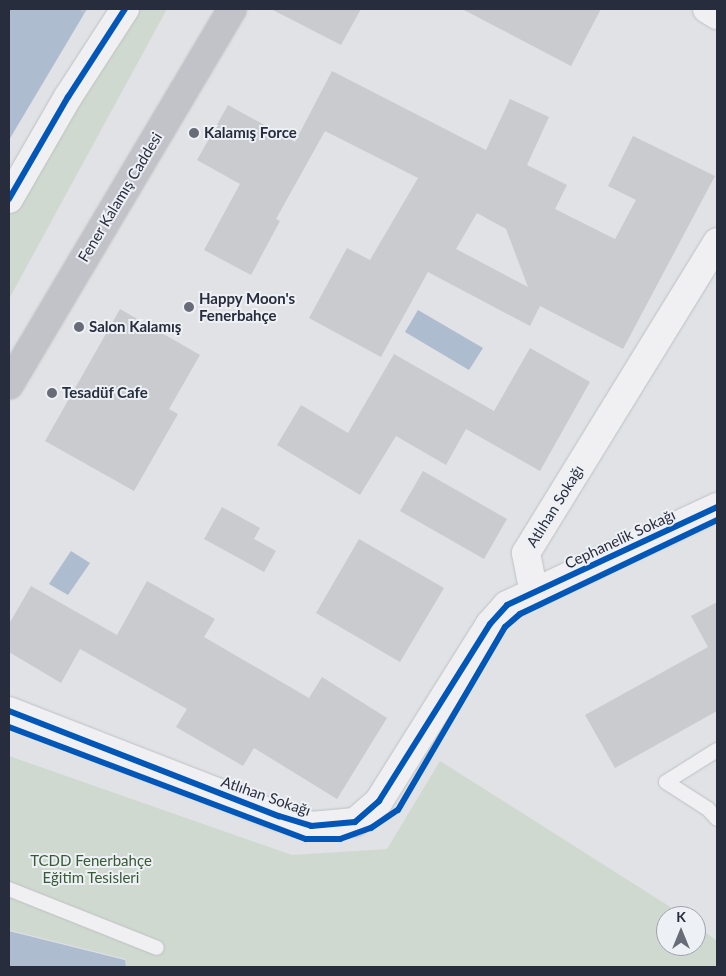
<!DOCTYPE html>
<html>
<head>
<meta charset="utf-8">
<style>
  body { margin:0 }
  #map { position:relative; width:726px; height:976px; overflow:hidden; background:#e0e2e5; font-family:Lato,sans-serif }
  div>[style] { position:absolute }
  [style*='--x'] { left:calc(var(--x)*1px); top:calc(var(--y)*1px); width:calc(var(--w)*1px); rotate:calc(var(--a)*1deg) }
  .green>* { inset:0; background:#d0d9d0 }
  .water>* { inset:0; background:#aebcd0 }
  .building>* { inset:0; background:#cacbcf }
  .path>* { height:3px; margin-top:-1.5px; transform-origin:0; background:repeating-linear-gradient(90deg,#c2c3c9 0 4px,transparent 0 8px) }
  .roads { filter:drop-shadow(0 0 1px #bec0c3) drop-shadow(0 0 1px #bec0c3) }
  .lane>* { height:14px; margin:-7px; padding:0 7px; transform-origin:7px; border-radius:7px; background:#f0f0f2 }
  .street>* { height:28px; margin:-14px; padding:0 14px; transform-origin:14px; border-radius:14px; background:#f0f0f2 }
  .secondary>* { height:28px; margin:-14px; padding:0 14px; transform-origin:14px; border-radius:14px; background:#c1c3c8 }
  .cycleway>* { height:6px; margin:-3px; padding:0 3px; transform-origin:3px; border-radius:3px; background:#0057b8 }
  .dots>* { width:14px; height:14px; translate:-50% -50%; box-sizing:border-box; border:2px solid #edf0f5; border-radius:50% }
  span { translate:-50% -50%; white-space:nowrap; text-align:center; line-height:1.15; -webkit-text-stroke:4px #edf0f5; paint-order:stroke }
  .poi-label { font-size:15px; color:#282d3e; font-weight:700 }
  .left { translate:0 -50%; text-align:left }
  .street-label { font-size:15px; color:#282d3e }
  .park-label { font-size:15px; color:#385935 }
  .frame { position:absolute; inset:0; border:10px solid #282d3e; pointer-events:none }
  .north { position:absolute; left:656px; top:906px; width:50px; height:50px; box-sizing:border-box; background:#edf0f5; border:1px solid #9ea2ac; border-radius:50%; rotate:0deg; font-size:14px; font-weight:700; line-height:20px; text-align:center; color:#282d3e }
  .north::after { content:''; display:block; margin:auto; width:18px; height:22px; background:#686c78; clip-path:polygon(50% 0,100% 100%,50% 72%,0 100%) }
</style>
</head>
<body>
<div id="map">
  <div class="green">
    <div style="clip-path:polygon(134px 9px,167px 9px,9px 299px,9px 212px)"></div>
    <div style="clip-path:polygon(9px 756px,292px 855px,387px 849px,440px 761px,683px 915px,685px 916px,666px 916px,666px 946px,696px 946px,696px 925px,717px 941px,717px 967px,126px 967px,125px 959px,9px 930px)"></div>
  </div>
  <div class="water">
    <div style="clip-path:polygon(9px 9px,87px 9px,9px 140px)"></div>
    <div style="clip-path:polygon(418px 310px,483px 348px,469px 370px,405px 332px)"></div>
    <div style="clip-path:polygon(71px 551px,90px 563px,68px 595px,49px 584px)"></div>
    <div style="clip-path:polygon(9px 931px,125px 960px,126px 967px,9px 967px)"></div>
  </div>
  <div class="building">
    <div style="clip-path:polygon(271px 9px,361px 9px,341px 45px)"></div>
    <div style="clip-path:polygon(462px 9px,601px 9px,571px 66px)"></div>
    <div style="clip-path:polygon(evenodd,332px 71px,486px 150px,510px 99px,549px 117px,527px 165px,567px 185px,555px 209px,615px 239px,636px 200px,608px 186px,633px 136px,715px 176px,623px 349px,540px 306px,530px 326px,428px 272px,381px 357px,309px 318px,347px 248px,370px 260px,418px 178px,325px 131px,276px 219px,280px 221px,251px 275px,204px 250px,240px 184px,197px 160px,228px 105px,295px 142px,332px 71px,477px 213px,506px 229px,528px 287px,456px 249px,477px 213px)"></div>
    <div style="clip-path:polygon(120px 309px,200px 355px,169px 409px,178px 414px,134px 491px,45px 441px)"></div>
    <div style="clip-path:polygon(530px 348px,590px 382px,540px 471px,466px 429px,446px 465px,396px 436px,360px 495px,277px 445px,301px 405px,348px 433px,394px 354px,494px 411px)"></div>
    <div style="clip-path:polygon(423px 471px,507px 519px,484px 559px,400px 511px)"></div>
    <div style="clip-path:polygon(222px 507px,260px 528px,254px 539px,276px 551px,264px 572px,204px 539px)"></div>
    <div style="clip-path:polygon(359px 539px,444px 588px,400px 662px,316px 613px)"></div>
    <div style="clip-path:polygon(147px 581px,215px 619px,204px 637px,309px 698px,322px 677px,387px 718px,337px 799px,254px 748px,243px 766px,176px 727px,187px 709px,80px 649px,61px 683px,9px 652px,9px 624px,31px 586px,117px 635px)"></div>
    <div style="clip-path:polygon(717px 602px,717px 711px,615px 768px,585px 715px,708px 647px,691px 616px)"></div>
  </div>
  <div class="path">
    <div style="--x:82;--y:9;--w:4;--a:45"></div>
  </div>
  <div class="roads">
    <div class="lane">
      <div style="--x:717;--y:750;--w:60;--a:147.9"></div>
      <div style="--x:666;--y:782;--w:50;--a:32.7"></div>
      <div style="--x:708;--y:809;--w:13;--a:48"></div>
      <div style="--x:9;--y:889;--w:159;--a:21.7"></div>
    </div>
    <div class="street">
      <div style="--x:707;--y:9;--w:12;--a:31"></div>
      <div style="--x:9;--y:199;--w:118;--a:-60"></div>
      <div style="--x:68;--y:97;--w:105;--a:-57.1"></div>
      <div style="--x:534;--y:594;--w:42;--a:-101"></div>
      <div style="--x:526;--y:553;--w:365;--a:-58.4"></div>
      <div style="--x:9;--y:711;--w:290;--a:21.3"></div>
      <div style="--x:279;--y:816;--w:34;--a:17"></div>
      <div style="--x:311;--y:826;--w:44;--a:-5.2"></div>
      <div style="--x:355;--y:822;--w:32;--a:-41"></div>
      <div style="--x:379;--y:801;--w:209;--a:-57.9"></div>
      <div style="--x:490;--y:624;--w:25;--a:-48"></div>
      <div style="--x:507;--y:605;--w:232;--a:-25"></div>
    </div>
    <div class="secondary">
      <div style="--x:9;--y:385;--w:437;--a:-59.3"></div>
    </div>
  </div>
  <div class="cycleway">
    <div style="--x:9;--y:199;--w:118;--a:-60"></div>
    <div style="--x:68;--y:97;--w:105;--a:-57.1"></div>
    <div style="--x:9;--y:711;--w:290;--a:21.3"></div>
    <div style="--x:279;--y:816;--w:34;--a:17"></div>
    <div style="--x:311;--y:826;--w:44;--a:-5.2"></div>
    <div style="--x:355;--y:822;--w:32;--a:-41"></div>
    <div style="--x:379;--y:801;--w:209;--a:-57.9"></div>
    <div style="--x:490;--y:624;--w:25;--a:-48"></div>
    <div style="--x:507;--y:605;--w:232;--a:-25"></div>
    <div style="--x:9;--y:727;--w:317;--a:20.7"></div>
    <div style="--x:306;--y:839;--w:34;--a:0"></div>
    <div style="--x:340;--y:839;--w:33;--a:-20"></div>
    <div style="--x:371;--y:828;--w:32;--a:-34"></div>
    <div style="--x:398;--y:810;--w:212;--a:-59.7"></div>
    <div style="--x:505;--y:627;--w:20;--a:-41"></div>
    <div style="--x:520;--y:614;--w:218;--a:-25.5"></div>
  </div>
  <div class="dots">
    <div style="left:194px;top:133px;background:#686c78"></div>
    <div style="left:189px;top:307px;background:#686c78"></div>
    <div style="left:79px;top:327px;background:#686c78"></div>
    <div style="left:52px;top:393px;background:#686c78"></div>
  </div>
  <div class="poi-label">
    <span class="left" style="left:204px;top:133px">Kalamış Force</span>
    <span class="left" style="left:199px;top:307px">Happy Moon's<br>Fenerbahçe</span>
    <span class="left" style="left:89px;top:327px">Salon Kalamış</span>
    <span class="left" style="left:62px;top:393px">Tesadüf Cafe</span>
  </div>
  <div class="street-label">
    <span style="left:120px;top:197px;rotate:-59deg">Fener Kalamış Caddesi</span>
    <span style="left:555px;top:506px;rotate:-58deg">Atlıhan Sokağı</span>
    <span style="left:620px;top:539px;rotate:-25deg">Cephanelik Sokağı</span>
    <span style="left:266px;top:796px;rotate:19deg">Atlıhan Sokağı</span>
  </div>
  <div class="park-label">
    <span style="left:91px;top:869px">TCDD Fenerbahçe<br>Eğitim Tesisleri</span>
  </div>
  <div class="frame"></div>
  <div class="north">K</div>
</div>
</body>
</html>
